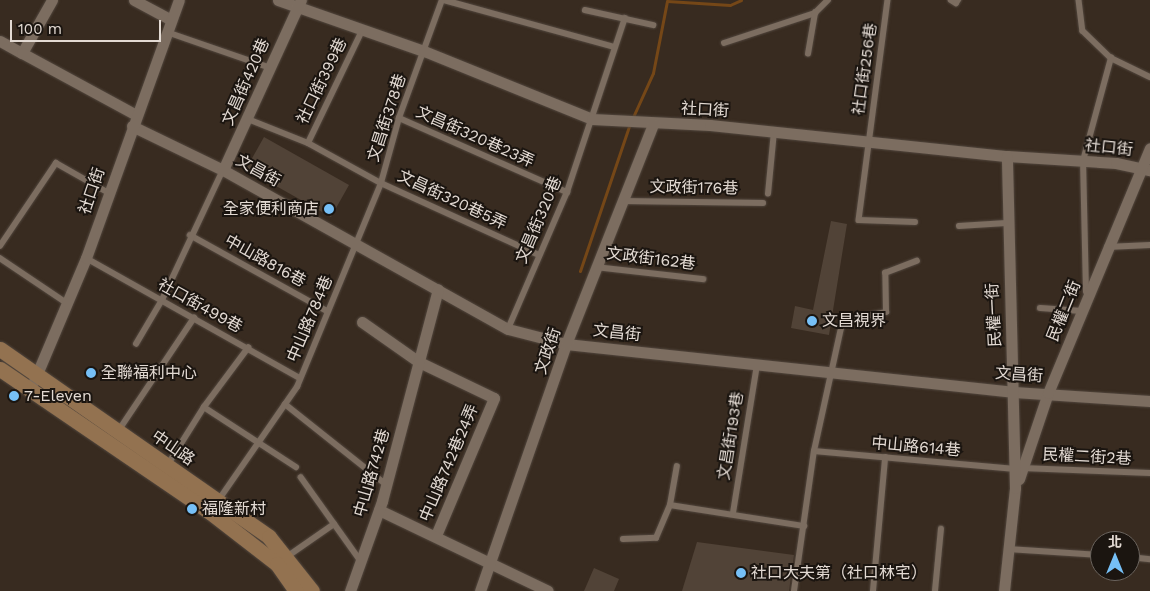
<!DOCTYPE html>
<html>
<head>
<meta charset="utf-8">
<style>
  body { margin:0 }
  #map { position:relative; width:1150px; height:591px; overflow:hidden; background:#382b20; font-family:"Work Sans","Noto Sans TC",sans-serif }
  div>[style] { position:absolute }
  [style*='--x'] { left:calc(var(--x)*1px); top:calc(var(--y)*1px); width:calc(var(--w)*1px); rotate:calc(var(--a)*1deg) }
  .stream>* { height:3px; margin:-1.5px; padding:0 1.5px; transform-origin:1.5px; border-radius:1.5px; background:#754717 }
  .building>* { inset:0; background:#514337 }
  .roads { filter:drop-shadow(0 0 1px #52473e) drop-shadow(0 0 1px #52473e) }
  .lane>* { height:5.5px; margin:-2.75px; padding:0 2.75px; transform-origin:2.75px; border-radius:2.75px; background:#7c6d60 }
  .street>* { height:11px; margin:-5.5px; padding:0 5.5px; transform-origin:5.5px; border-radius:5.5px; background:#7c6d60 }
  .secondary>* { height:15px; margin:-7.5px; padding:0 7.5px; transform-origin:7.5px; border-radius:7.5px; background:#937250 }
  .dots>* { width:14px; height:14px; translate:-50% -50%; box-sizing:border-box; border:2px solid #1b1510; border-radius:50% }
  span { translate:-50% -50%; white-space:nowrap; text-align:center; line-height:1.15; -webkit-text-stroke:4px #1b1510; paint-order:stroke }
  .street-label { font-size:16px; color:#e3dad3 }
  .poi-label { font-size:16px; color:#e3dad3 }
  .right { translate:-100% -50%; text-align:right }
  .left { translate:0 -50%; text-align:left }
  .north { position:absolute; left:1090px; top:531px; width:50px; height:50px; box-sizing:border-box; background:#1b1510; border:1px solid #6b645e; border-radius:50%; rotate:0deg; font-size:14px; font-weight:700; line-height:20px; text-align:center; color:#e3dad3 }
  .north::after { content:''; display:block; margin:auto; width:18px; height:22px; background:#76c0f7; clip-path:polygon(50% 0,100% 100%,50% 72%,0 100%) }
  .scale { position:absolute; left:10px; top:20px; width:151px; height:22px; box-sizing:border-box; border:2px solid #e3dad3; border-top:0; padding-left:6px; font-size:15px; line-height:18px; white-space:nowrap; color:#e3dad3; -webkit-text-stroke:4px #1b1510; paint-order:stroke }
</style>
</head>
<body>
<div id="map">
  <div class="stream">
    <div style="--x:633;--y:117;--w:48;--a:-65.6"></div>
    <div style="--x:653;--y:73;--w:73;--a:-79"></div>
    <div style="--x:667;--y:1;--w:63;--a:3.6"></div>
    <div style="--x:730;--y:5;--w:12;--a:-24"></div>
    <div style="--x:580;--y:271;--w:156;--a:-71.3"></div>
  </div>
  <div class="building">
    <div style="clip-path:polygon(264px 137px,349px 185px,331px 217px,246px 169px)"></div>
    <div style="clip-path:polygon(831px 221px,847px 224px,829px 335px,791px 328px,795px 306px,813px 310px)"></div>
    <div style="clip-path:polygon(697px 542px,794px 555px,789px 591px,682px 591px)"></div>
    <div style="clip-path:polygon(594px 568px,619px 579px,614px 591px,584px 591px)"></div>
  </div>
  <div class="roads">
    <div class="lane">
      <div style="--x:444;--y:0;--w:177;--a:15.4"></div>
      <div style="--x:888;--y:0;--w:222;--a:97.5"></div>
      <div style="--x:859;--y:220;--w:56;--a:2"></div>
      <div style="--x:951;--y:0;--w:6;--a:31"></div>
      <div style="--x:956;--y:3;--w:4;--a:-56"></div>
      <div style="--x:1079;--y:0;--w:31;--a:83"></div>
      <div style="--x:1083;--y:31;--w:39;--a:44"></div>
      <div style="--x:1111;--y:58;--w:43;--a:26"></div>
      <div style="--x:585;--y:10;--w:70;--a:12.4"></div>
      <div style="--x:167;--y:32;--w:110;--a:19.1"></div>
      <div style="--x:724;--y:43;--w:96;--a:-18.2"></div>
      <div style="--x:815;--y:13;--w:18;--a:-45"></div>
      <div style="--x:808;--y:54;--w:42;--a:-80.3"></div>
      <div style="--x:399;--y:118;--w:184;--a:23.8"></div>
      <div style="--x:248;--y:119;--w:65;--a:21.8"></div>
      <div style="--x:308;--y:143;--w:83;--a:28.7"></div>
      <div style="--x:381;--y:183;--w:174;--a:24.5"></div>
      <div style="--x:308;--y:143;--w:124;--a:-64.3"></div>
      <div style="--x:768;--y:194;--w:62;--a:-84.5"></div>
      <div style="--x:625;--y:201;--w:138;--a:0.8"></div>
      <div style="--x:959;--y:226;--w:47;--a:-3.7"></div>
      <div style="--x:190;--y:235;--w:157;--a:29"></div>
      <div style="--x:0;--y:246;--w:100;--a:-56"></div>
      <div style="--x:56;--y:163;--w:61;--a:29.5"></div>
      <div style="--x:1107;--y:247;--w:43;--a:-2.7"></div>
      <div style="--x:0;--y:258;--w:81;--a:33.9"></div>
      <div style="--x:86;--y:258;--w:245;--a:29.3"></div>
      <div style="--x:596;--y:267;--w:108;--a:6.4"></div>
      <div style="--x:1086;--y:292;--w:131;--a:-91.3"></div>
      <div style="--x:1083;--y:161;--w:107;--a:-74.8"></div>
      <div style="--x:1040;--y:308;--w:42;--a:4.1"></div>
      <div style="--x:508;--y:329;--w:149;--a:-66.7"></div>
      <div style="--x:567;--y:192;--w:183;--a:-71.6"></div>
      <div style="--x:136;--y:344;--w:51;--a:-59.4"></div>
      <div style="--x:162;--y:300;--w:144;--a:-64.9"></div>
      <div style="--x:285;--y:404;--w:130;--a:38.5"></div>
      <div style="--x:204;--y:407;--w:110;--a:33.1"></div>
      <div style="--x:119;--y:430;--w:135;--a:-56.2"></div>
      <div style="--x:814;--y:451;--w:202;--a:5.1"></div>
      <div style="--x:167;--y:466;--w:70;--a:-57.9"></div>
      <div style="--x:204;--y:407;--w:74;--a:-53.3"></div>
      <div style="--x:1022;--y:468;--w:128;--a:2.2"></div>
      <div style="--x:301;--y:477;--w:103;--a:54.5"></div>
      <div style="--x:218;--y:501;--w:139;--a:-55.3"></div>
      <div style="--x:297;--y:387;--w:221;--a:-67.6"></div>
      <div style="--x:381;--y:183;--w:67;--a:-74.5"></div>
      <div style="--x:399;--y:118;--w:126;--a:-70"></div>
      <div style="--x:670;--y:505;--w:136;--a:8.9"></div>
      <div style="--x:733;--y:513;--w:151;--a:-80.8"></div>
      <div style="--x:623;--y:539;--w:33;--a:-2"></div>
      <div style="--x:656;--y:538;--w:36;--a:-67"></div>
      <div style="--x:670;--y:505;--w:39;--a:-80"></div>
      <div style="--x:1008;--y:549;--w:92;--a:3.7"></div>
      <div style="--x:288;--y:556;--w:56;--a:-34.8"></div>
      <div style="--x:1130;--y:557;--w:20;--a:6"></div>
      <div style="--x:794;--y:591;--w:141;--a:-81.9"></div>
      <div style="--x:814;--y:451;--w:126;--a:-77.6"></div>
      <div style="--x:841;--y:328;--w:9;--a:-63"></div>
      <div style="--x:845;--y:320;--w:42;--a:-11"></div>
      <div style="--x:886;--y:312;--w:39;--a:-91"></div>
      <div style="--x:885;--y:273;--w:34;--a:-21"></div>
      <div style="--x:873;--y:591;--w:134;--a:-84.8"></div>
      <div style="--x:935;--y:591;--w:62;--a:-84.5"></div>
    </div>
    <div class="street">
      <div style="--x:134;--y:0;--w:40;--a:28"></div>
      <div style="--x:278;--y:0;--w:155;--a:19.3"></div>
      <div style="--x:424;--y:51;--w:181;--a:22"></div>
      <div style="--x:592;--y:119;--w:118;--a:2.9"></div>
      <div style="--x:710;--y:125;--w:299;--a:6"></div>
      <div style="--x:1007;--y:156;--w:109;--a:3.7"></div>
      <div style="--x:1116;--y:163;--w:35;--a:12"></div>
      <div style="--x:0;--y:41;--w:25;--a:29"></div>
      <div style="--x:22;--y:53;--w:61;--a:-60.5"></div>
      <div style="--x:22;--y:53;--w:130;--a:28.5"></div>
      <div style="--x:132;--y:126;--w:101;--a:25.8"></div>
      <div style="--x:223;--y:170;--w:326;--a:29.2"></div>
      <div style="--x:508;--y:329;--w:60;--a:14.5"></div>
      <div style="--x:566;--y:344;--w:451;--a:6.1"></div>
      <div style="--x:1014;--y:392;--w:136;--a:3.8"></div>
      <div style="--x:223;--y:170;--w:187;--a:-65.4"></div>
      <div style="--x:362;--y:322;--w:70;--a:35.1"></div>
      <div style="--x:419;--y:362;--w:83;--a:25.6"></div>
      <div style="--x:494;--y:398;--w:149;--a:112.9"></div>
      <div style="--x:34;--y:381;--w:134;--a:-67.1"></div>
      <div style="--x:86;--y:258;--w:274;--a:-70.2"></div>
      <div style="--x:1019;--y:479;--w:91;--a:-71.4"></div>
      <div style="--x:1048;--y:393;--w:265;--a:-67.4"></div>
      <div style="--x:379;--y:510;--w:187;--a:25.6"></div>
      <div style="--x:350;--y:591;--w:96;--a:-70.4"></div>
      <div style="--x:382;--y:501;--w:219;--a:-75.2"></div>
      <div style="--x:480;--y:591;--w:262;--a:-70.8"></div>
      <div style="--x:566;--y:344;--w:237;--a:-68.4"></div>
      <div style="--x:1004;--y:591;--w:104;--a:-83.9"></div>
      <div style="--x:1015;--y:488;--w:332;--a:-91.4"></div>
    </div>
    <div class="secondary">
      <div style="--x:0;--y:349;--w:328;--a:34.9"></div>
      <div style="--x:269;--y:537;--w:69;--a:51.5"></div>
      <div style="--x:0;--y:369;--w:254;--a:34.3"></div>
      <div style="--x:210;--y:512;--w:85;--a:37.8"></div>
      <div style="--x:277;--y:564;--w:33;--a:55"></div>
    </div>
  </div>
  <div class="dots">
    <div style="left:329px;top:209px;background:#76c0f7"></div>
    <div style="left:812px;top:321px;background:#76c0f7"></div>
    <div style="left:91px;top:373px;background:#76c0f7"></div>
    <div style="left:14px;top:396px;background:#76c0f7"></div>
    <div style="left:192px;top:509px;background:#76c0f7"></div>
    <div style="left:741px;top:573px;background:#76c0f7"></div>
  </div>
  <div class="street-label">
    <span style="left:865px;top:69px;rotate:-82deg">社口街256巷</span>
    <span style="left:322px;top:81px;rotate:-64deg">社口街399巷</span>
    <span style="left:246px;top:82px;rotate:-66deg">文昌街420巷</span>
    <span style="left:705px;top:110px;rotate:3deg">社口街</span>
    <span style="left:387px;top:118px;rotate:-72deg">文昌街378巷</span>
    <span style="left:475px;top:137px;rotate:24deg">文昌街320巷23弄</span>
    <span style="left:1109px;top:148px;rotate:6deg">社口街</span>
    <span style="left:258px;top:171px;rotate:29deg">文昌街</span>
    <span style="left:694px;top:188px;rotate:1deg">文政街176巷</span>
    <span style="left:92px;top:191px;rotate:-71deg">社口街</span>
    <span style="left:452px;top:200px;rotate:25deg">文昌街320巷5弄</span>
    <span style="left:539px;top:220px;rotate:-67deg">文昌街320巷</span>
    <span style="left:651px;top:259px;rotate:7deg">文政街162巷</span>
    <span style="left:265px;top:261px;rotate:29deg">中山路816巷</span>
    <span style="left:200px;top:306px;rotate:29deg">社口街499巷</span>
    <span style="left:1064px;top:311px;rotate:-68deg">民權二街</span>
    <span style="left:994px;top:315px;rotate:-93deg">民權一街</span>
    <span style="left:310px;top:319px;rotate:-67deg">中山路784巷</span>
    <span style="left:617px;top:333px;rotate:6deg">文昌街</span>
    <span style="left:548px;top:351px;rotate:-71deg">文政街</span>
    <span style="left:1019px;top:375px;rotate:4deg">文昌街</span>
    <span style="left:731px;top:436px;rotate:-81deg">文昌街193巷</span>
    <span style="left:916px;top:447px;rotate:5deg">中山路614巷</span>
    <span style="left:173px;top:448px;rotate:35deg">中山路</span>
    <span style="left:1087px;top:457px;rotate:3deg">民權二街2巷</span>
    <span style="left:449px;top:463px;rotate:-67deg">中山路742巷24弄</span>
    <span style="left:372px;top:473px;rotate:-74deg">中山路742巷</span>
  </div>
  <div class="poi-label">
    <span class="right" style="left:319px;top:209px">全家便利商店</span>
    <span class="left" style="left:822px;top:321px">文昌視界</span>
    <span class="left" style="left:101px;top:373px">全聯福利中心</span>
    <span class="left" style="left:24px;top:396px">7-Eleven</span>
    <span class="left" style="left:202px;top:509px">福隆新村</span>
    <span class="left" style="left:751px;top:573px">社口大夫第（社口林宅）</span>
  </div>
  <div class="north">北</div>
  <div class="scale">100 m</div>
</div>
</body>
</html>
